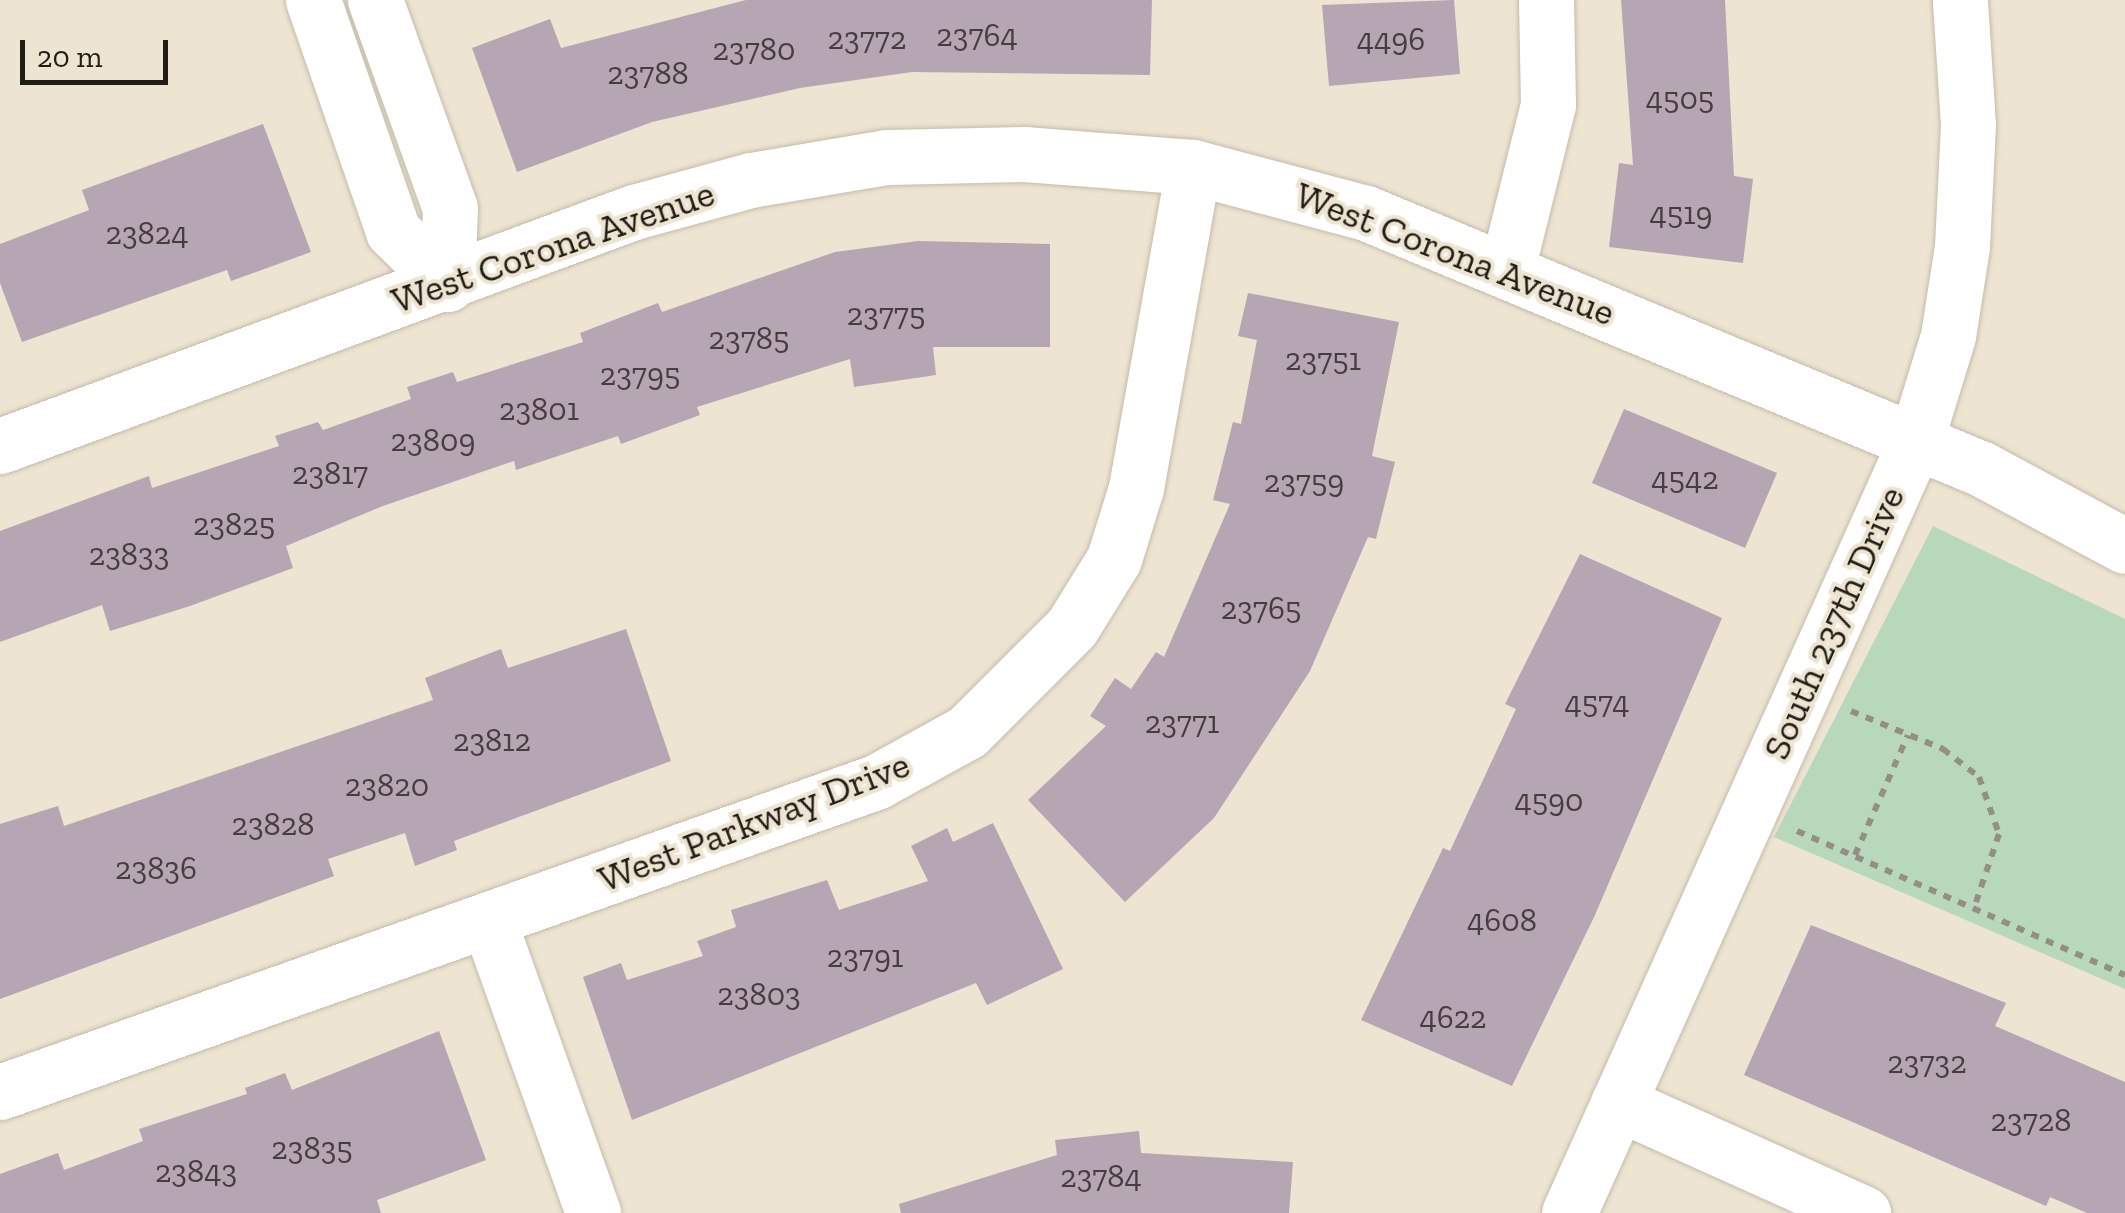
<!DOCTYPE html>
<html>
<head>
<meta charset="utf-8">
<style>
  body { margin:0 }
  #map { position:relative; width:2125px; height:1213px; overflow:hidden; background:#eee4d2; font-family:"Zilla Slab",serif }
  div>[style] { position:absolute }
  [style*='--x'] { left:calc(var(--x)*1px); top:calc(var(--y)*1px); width:calc(var(--w)*1px); rotate:calc(var(--a)*1deg) }
  .green>* { inset:0; background:#b7d8bb }
  .building>* { inset:0; background:#b6a5b2 }
  .path>* { height:6px; margin-top:-3px; transform-origin:0; background:repeating-linear-gradient(90deg,#958e81 0 8px,transparent 0 16px) }
  .roads { filter:drop-shadow(0 0 2px #c4bba9) drop-shadow(0 0 2px #c4bba9) }
  .street>* { height:55px; margin:-27.5px; padding:0 27.5px; transform-origin:27.5px; border-radius:27.5px; background:#fff }
  span { translate:-50% -50%; white-space:nowrap; text-align:center; line-height:1.15; -webkit-text-stroke:8px #eee4d2; paint-order:stroke }
  .number-label { font-size:32px; color:#463e3d }
  .number-label span { -webkit-text-stroke-width:0 }
  .street-label { font-size:38px; color:#201c16 }
  .scale { position:absolute; left:20px; top:40px; width:148px; height:45px; box-sizing:border-box; border:5px solid #201c16; border-top:0; padding-left:12px; font-size:30px; line-height:35px; white-space:nowrap; color:#201c16; -webkit-text-stroke:8px #eee4d2; paint-order:stroke }
</style>
</head>
<body>
<div id="map">
  <div class="green">
    <div style="clip-path:polygon(1933px 526px,2125px 619px,2125px 989px,1774px 837px)"></div>
  </div>
  <div class="building">
    <div style="clip-path:polygon(746px 0,1152px 0,1150px 75px,912px 72px,800px 88px,652px 122px,517px 172px,472px 48px,550px 19px,561px 48px)"></div>
    <div style="clip-path:polygon(1454px 0,1460px 74px,1329px 86px,1322px 5px)"></div>
    <div style="clip-path:polygon(1621px 0,1725px 0,1734px 176px,1753px 179px,1743px 263px,1609px 247px,1619px 163px,1633px 165px)"></div>
    <div style="clip-path:polygon(263px 124px,311px 252px,231px 281px,227px 270px,22px 342px,0 283px,0 244px,89px 210px,82px 190px)"></div>
    <div style="clip-path:polygon(918px 241px,1050px 244px,1050px 347px,933px 347px,936px 375px,854px 387px,850px 359px,697px 407px,700px 415px,621px 444px,618px 436px,516px 470px,514px 461px,383px 506px,286px 546px,293px 568px,190px 606px,110px 631px,102px 605px,0 642px,0 531px,149px 476px,152px 488px,279px 446px,275px 436px,318px 422px,323px 430px,411px 399px,407px 387px,453px 372px,457px 382px,583px 342px,580px 333px,658px 303px,662px 312px,835px 252px)"></div>
    <div style="clip-path:polygon(1248px 293px,1399px 322px,1372px 456px,1395px 462px,1376px 539px,1368px 537px,1310px 671px,1214px 818px,1125px 902px,1028px 800px,1106px 726px,1090px 716px,1115px 678px,1131px 689px,1156px 652px,1164px 657px,1230px 504px,1213px 500px,1233px 422px,1241px 424px,1257px 340px,1238px 336px)"></div>
    <div style="clip-path:polygon(1624px 409px,1777px 473px,1745px 548px,1592px 483px)"></div>
    <div style="clip-path:polygon(1580px 554px,1722px 618px,1595px 915px,1512px 1086px,1361px 1020px,1443px 848px,1450px 851px,1516px 709px,1505px 704px)"></div>
    <div style="clip-path:polygon(626px 629px,671px 761px,454px 841px,457px 850px,415px 866px,405px 833px,328px 859px,334px 876px,0 999px,0 824px,58px 806px,64px 826px,433px 700px,425px 678px,501px 649px,508px 668px)"></div>
    <div style="clip-path:polygon(993px 823px,1063px 969px,987px 1005px,976px 983px,632px 1120px,583px 977px,621px 963px,627px 980px,703px 956px,697px 941px,736px 927px,731px 910px,827px 880px,839px 910px,928px 881px,911px 846px,947px 828px,953px 842px)"></div>
    <div style="clip-path:polygon(1811px 925px,2006px 1003px,1995px 1026px,2125px 1082px,2125px 1213px,2087px 1213px,2050px 1197px,2046px 1206px,1744px 1075px)"></div>
    <div style="clip-path:polygon(439px 1031px,486px 1160px,377px 1200px,381px 1213px,0 1213px,0 1174px,58px 1153px,64px 1170px,143px 1141px,139px 1129px,247px 1094px,245px 1088px,285px 1073px,292px 1090px)"></div>
    <div style="clip-path:polygon(1139px 1131px,1141px 1153px,1293px 1162px,1289px 1213px,901px 1213px,899px 1204px,1057px 1155px,1055px 1140px)"></div>
  </div>
  <div class="path">
    <div style="--x:1851;--y:711;--w:100;--a:22.4"></div>
    <div style="--x:1943;--y:749;--w:46;--a:37.9"></div>
    <div style="--x:1979;--y:777;--w:60;--a:70.7"></div>
    <div style="--x:1999;--y:834;--w:78;--a:108.7"></div>
    <div style="--x:1797;--y:831;--w:358;--a:23.7"></div>
    <div style="--x:1855;--y:855;--w:131;--a:-66.2"></div>
  </div>
  <div class="roads">
    <div class="street">
      <div style="--x:313;--y:0;--w:244;--a:70.9"></div>
      <div style="--x:393;--y:231;--w:76;--a:44.5"></div>
      <div style="--x:375;--y:0;--w:221;--a:70.2"></div>
      <div style="--x:450;--y:208;--w:76;--a:92.3"></div>
      <div style="--x:1507;--y:269;--w:170;--a:-76"></div>
      <div style="--x:1548;--y:104;--w:104;--a:-91.1"></div>
      <div style="--x:0;--y:446;--w:676;--a:-20.26"></div>
      <div style="--x:634;--y:212;--w:121;--a:-15.3"></div>
      <div style="--x:751;--y:180;--w:138;--a:-9.6"></div>
      <div style="--x:887;--y:157;--w:137;--a:-1.3"></div>
      <div style="--x:1024;--y:154;--w:169;--a:4.4"></div>
      <div style="--x:1193;--y:167;--w:179;--a:14.9"></div>
      <div style="--x:1366;--y:213;--w:667;--a:22.57"></div>
      <div style="--x:1982;--y:469;--w:162;--a:28.3"></div>
      <div style="--x:489;--y:922;--w:309;--a:70.3"></div>
      <div style="--x:0;--y:1092;--w:929;--a:-19.49"></div>
      <div style="--x:876;--y:782;--w:104;--a:-28.8"></div>
      <div style="--x:967;--y:732;--w:148;--a:-45"></div>
      <div style="--x:1072;--y:627;--w:80;--a:-58.3"></div>
      <div style="--x:1114;--y:559;--w:74;--a:-72.8"></div>
      <div style="--x:1136;--y:488;--w:326;--a:-79.9"></div>
      <div style="--x:1618;--y:1103;--w:269;--a:24.2"></div>
      <div style="--x:1569;--y:1213;--w:847;--a:-65.82"></div>
      <div style="--x:1916;--y:440;--w:109;--a:-72.9"></div>
      <div style="--x:1948;--y:336;--w:90;--a:-81.1"></div>
      <div style="--x:1962;--y:247;--w:122;--a:-87.2"></div>
      <div style="--x:1968;--y:125;--w:125;--a:-93.7"></div>
    </div>
  </div>
  <div class="number-label">
    <span style="left:977px;top:35px">23764</span>
    <span style="left:867px;top:38px">23772</span>
    <span style="left:1391px;top:39px">4496</span>
    <span style="left:754px;top:49px">23780</span>
    <span style="left:648px;top:73px">23788</span>
    <span style="left:1680px;top:98px">4505</span>
    <span style="left:1681px;top:213px">4519</span>
    <span style="left:147px;top:233px">23824</span>
    <span style="left:886px;top:314px">23775</span>
    <span style="left:749px;top:338px">23785</span>
    <span style="left:1323px;top:359px">23751</span>
    <span style="left:640px;top:374px">23795</span>
    <span style="left:539px;top:409px">23801</span>
    <span style="left:433px;top:440px">23809</span>
    <span style="left:330px;top:473px">23817</span>
    <span style="left:1685px;top:478px">4542</span>
    <span style="left:1304px;top:481px">23759</span>
    <span style="left:234px;top:524px">23825</span>
    <span style="left:129px;top:554px">23833</span>
    <span style="left:1261px;top:608px">23765</span>
    <span style="left:1597px;top:702px">4574</span>
    <span style="left:1182px;top:722px">23771</span>
    <span style="left:492px;top:740px">23812</span>
    <span style="left:387px;top:785px">23820</span>
    <span style="left:1549px;top:800px">4590</span>
    <span style="left:273px;top:824px">23828</span>
    <span style="left:156px;top:868px">23836</span>
    <span style="left:1502px;top:920px">4608</span>
    <span style="left:865px;top:956px">23791</span>
    <span style="left:759px;top:994px">23803</span>
    <span style="left:1453px;top:1017px">4622</span>
    <span style="left:1927px;top:1062px">23732</span>
    <span style="left:2031px;top:1120px">23728</span>
    <span style="left:312px;top:1148px">23835</span>
    <span style="left:196px;top:1171px">23843</span>
    <span style="left:1101px;top:1176px">23784</span>
  </div>
  <div class="street-label">
    <span style="left:553px;top:247px;rotate:-19deg">West Corona Avenue</span>
    <span style="left:1455px;top:254px;rotate:21deg">West Corona Avenue</span>
    <span style="left:1834px;top:623px;rotate:-66deg">South 237th Drive</span>
    <span style="left:754px;top:822px;rotate:-21deg">West Parkway Drive</span>
  </div>
  <div class="scale">20 m</div>
</div>
</body>
</html>
